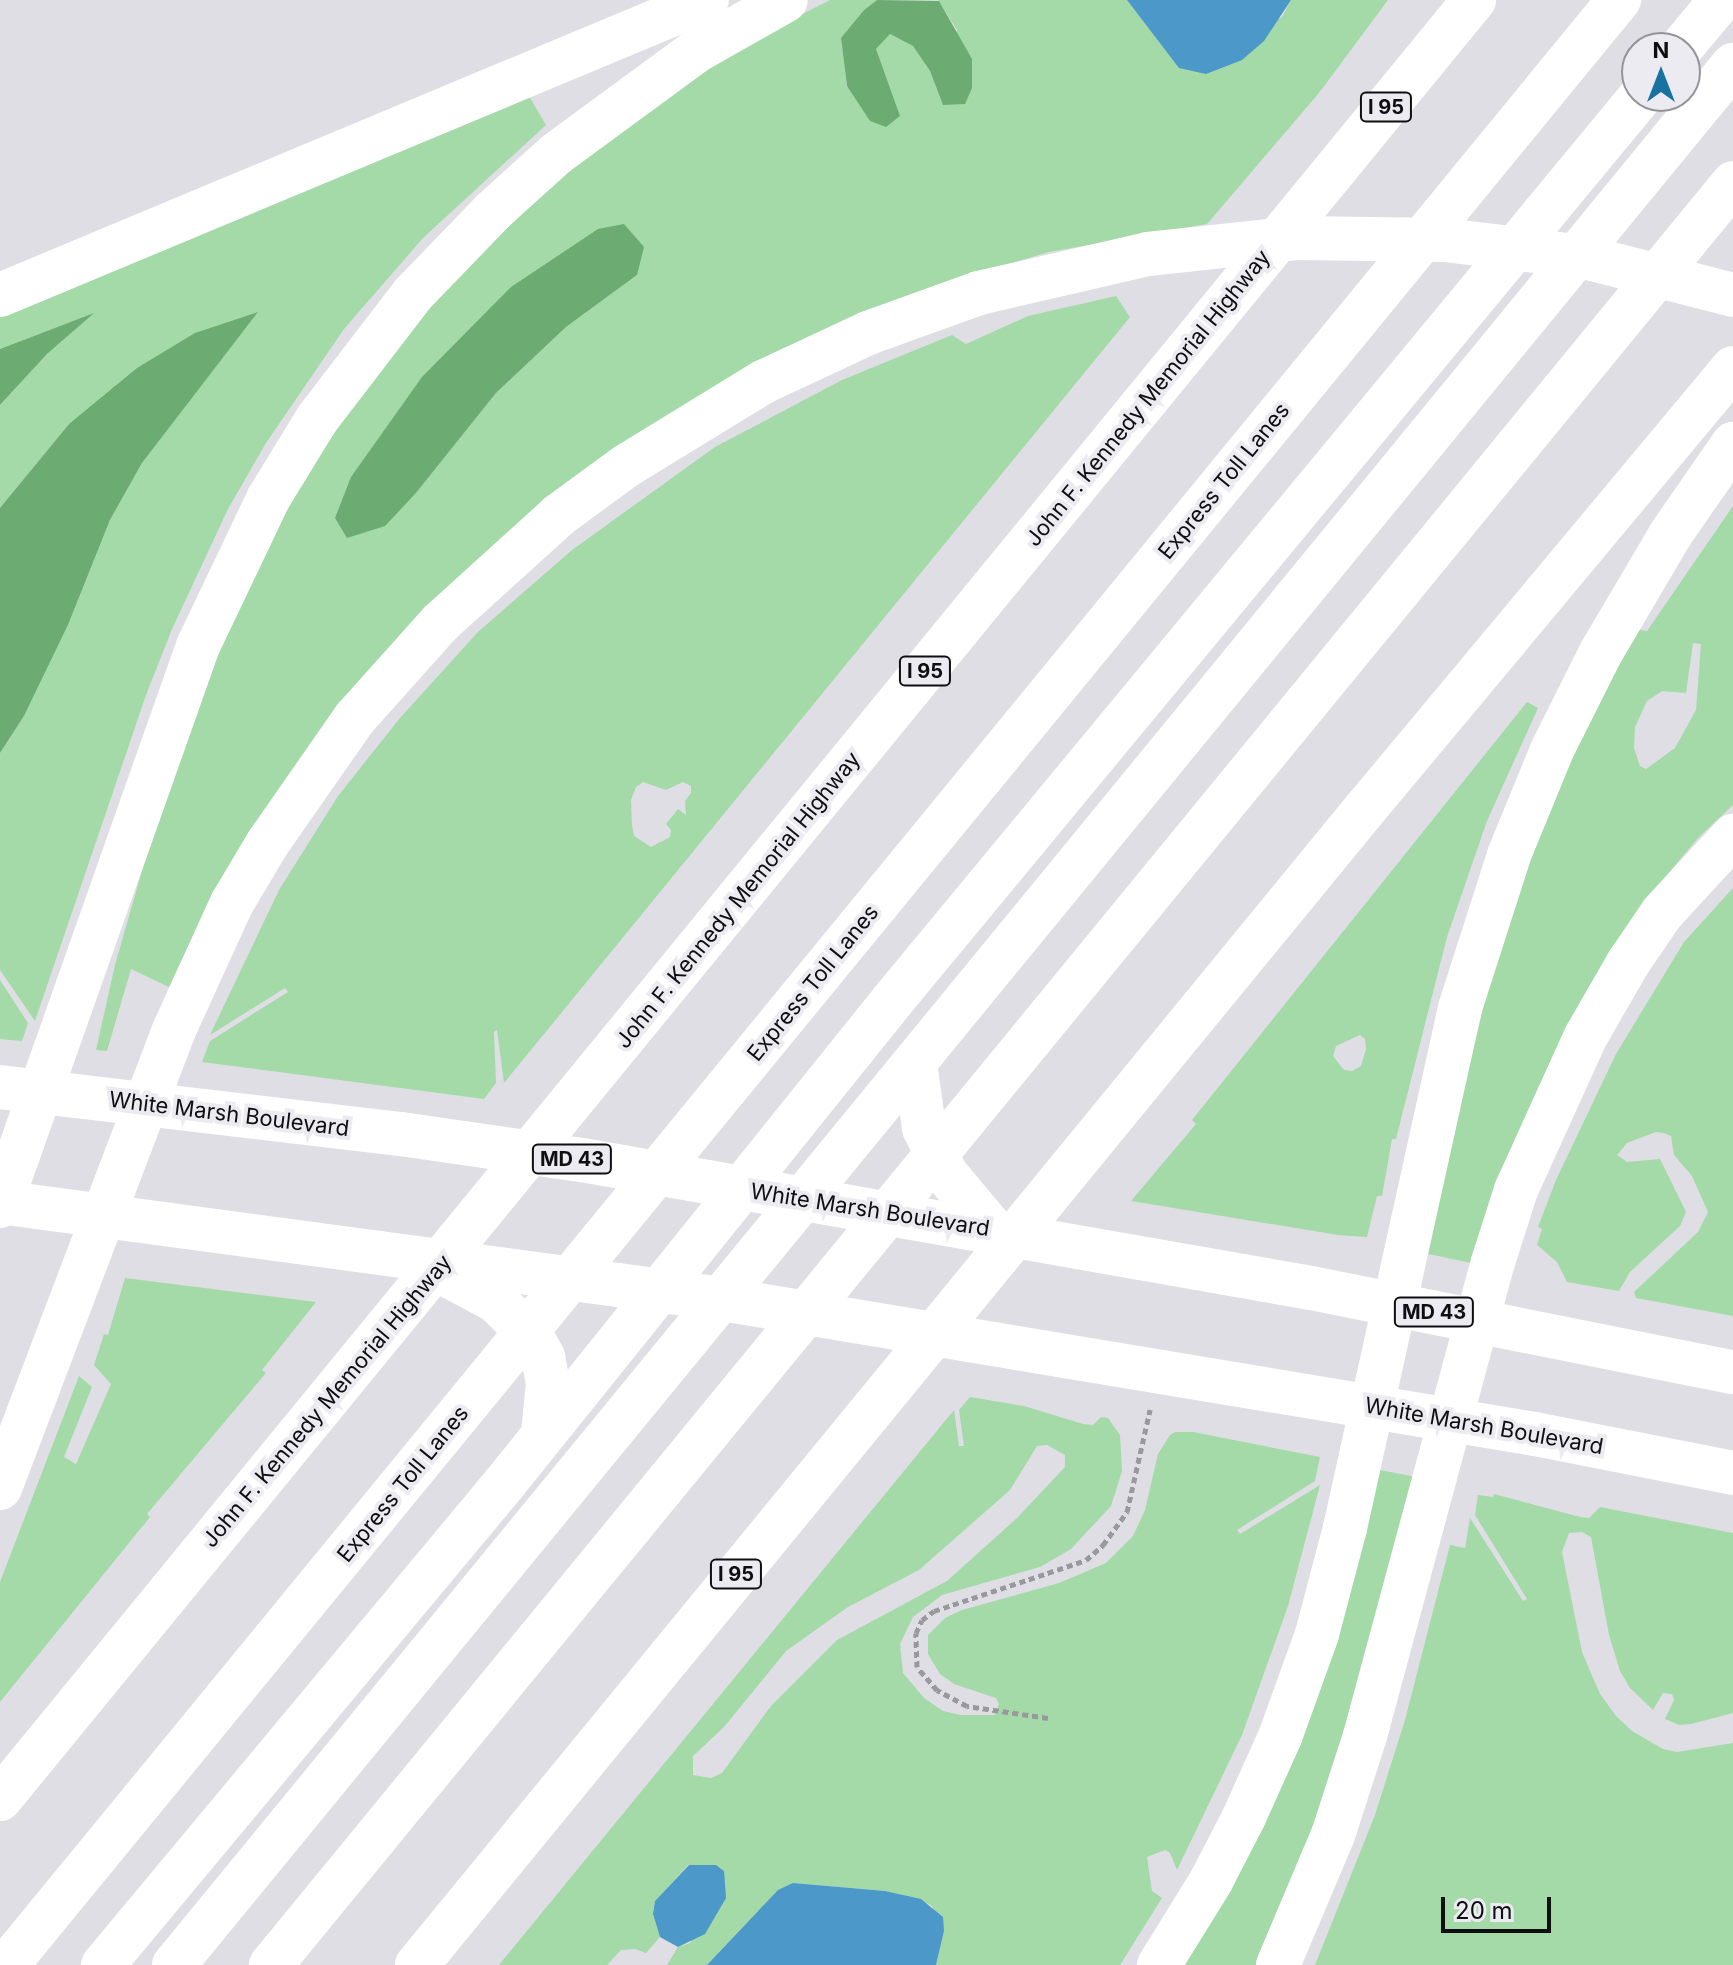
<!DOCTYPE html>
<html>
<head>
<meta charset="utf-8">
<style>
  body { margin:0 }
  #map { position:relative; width:1733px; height:1965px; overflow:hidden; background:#dfdee4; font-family:Inter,sans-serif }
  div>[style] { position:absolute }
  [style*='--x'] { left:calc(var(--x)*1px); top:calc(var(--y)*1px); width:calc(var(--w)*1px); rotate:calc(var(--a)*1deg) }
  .green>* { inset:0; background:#a3daa8 }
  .forest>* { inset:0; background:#6cac73 }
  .water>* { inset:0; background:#4b98c9 }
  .path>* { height:5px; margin-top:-2.5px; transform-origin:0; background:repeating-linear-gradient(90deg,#99989c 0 6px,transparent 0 10px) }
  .highway>* { height:44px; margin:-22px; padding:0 22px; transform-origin:22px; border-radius:22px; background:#fff }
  span { translate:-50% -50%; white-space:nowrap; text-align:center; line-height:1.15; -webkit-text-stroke:8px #ecebf2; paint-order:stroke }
  .shield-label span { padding:2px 6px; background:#ecebf2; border:2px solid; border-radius:6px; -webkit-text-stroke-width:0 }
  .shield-label { font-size:20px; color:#0f0e10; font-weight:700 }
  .street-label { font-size:22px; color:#0f0e10 }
  .north { position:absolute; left:1621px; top:32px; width:80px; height:80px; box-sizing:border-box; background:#ecebf2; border:2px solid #949398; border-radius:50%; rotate:0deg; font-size:22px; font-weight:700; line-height:32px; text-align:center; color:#0f0e10 }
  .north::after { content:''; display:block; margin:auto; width:28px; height:36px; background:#1873a1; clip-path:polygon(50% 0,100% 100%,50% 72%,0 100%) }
  .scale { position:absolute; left:1441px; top:1897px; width:110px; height:36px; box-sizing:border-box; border:4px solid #0f0e10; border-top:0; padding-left:10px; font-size:24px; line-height:28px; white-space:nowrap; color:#0f0e10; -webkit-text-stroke:6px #ecebf2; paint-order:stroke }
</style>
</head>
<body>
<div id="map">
  <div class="green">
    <div style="clip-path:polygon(evenodd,830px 0,877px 0,864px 10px,841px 39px,847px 87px,899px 115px,875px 49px,890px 34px,913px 46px,930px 71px,943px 105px,957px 30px,938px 0,1127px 0,1179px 67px,1282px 17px,1291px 0,1388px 0,1319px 93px,1207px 224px,1049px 252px,937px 285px,861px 313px,736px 373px,594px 464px,345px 700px,261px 815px,205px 911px,169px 987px,131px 969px,107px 1051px,96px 1050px,115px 965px,154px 829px,207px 674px,274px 529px,333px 433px,436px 299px,547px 188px,658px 99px,767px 32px,830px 0,624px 224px,637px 275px,566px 327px,496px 393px,416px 493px,385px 525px,624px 224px)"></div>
    <div style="clip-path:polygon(529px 96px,546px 125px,423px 238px,344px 329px,266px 443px,228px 509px,172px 629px,146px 695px,35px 1021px,0 970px,0 753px,24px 716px,68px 625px,110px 520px,142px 463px,257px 312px,69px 424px,0 508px,0 405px,47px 354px,92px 314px,0 349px,0 316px)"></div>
    <div style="clip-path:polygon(evenodd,1116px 296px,1130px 317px,504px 1083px,497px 1030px,494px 1032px,496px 1083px,484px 1099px,202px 1062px,210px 1041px,288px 992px,285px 988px,210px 1035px,279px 890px,338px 796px,400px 718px,478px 632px,572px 550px,715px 447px,842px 380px,952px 335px,966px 344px,1028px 316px,1116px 296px,643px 782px,666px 790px,683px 782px,691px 786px,691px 793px,685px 801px,686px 815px,678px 809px,666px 824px,671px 830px,670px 837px,651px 847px,634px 836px,632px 825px,631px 800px,636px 787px,643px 782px)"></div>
    <div style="clip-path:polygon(evenodd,1733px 506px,1733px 805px,1698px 838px,1646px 900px,1471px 1263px,1424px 1253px,1496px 955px,1565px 765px,1637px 629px,1647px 631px,1733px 506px,1693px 643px,1701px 644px,1696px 710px,1675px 748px,1646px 769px,1640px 766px,1634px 748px,1635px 727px,1647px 701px,1662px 691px,1686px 693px,1693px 643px)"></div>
    <div style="clip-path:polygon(evenodd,1527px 702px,1538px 708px,1487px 821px,1447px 937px,1396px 1139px,1392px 1139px,1382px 1196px,1377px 1196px,1367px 1237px,1338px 1235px,1131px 1201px,1196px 1124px,1192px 1120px,1527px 702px,1360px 1035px,1365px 1039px,1366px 1049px,1361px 1066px,1352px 1071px,1344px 1070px,1333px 1056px,1336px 1046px,1360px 1035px)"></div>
    <div style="clip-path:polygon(1733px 888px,1733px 1316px,1636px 1298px,1634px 1292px,1698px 1232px,1708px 1212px,1692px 1176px,1674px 1155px,1671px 1136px,1664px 1133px,1656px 1132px,1627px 1143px,1617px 1155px,1627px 1162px,1660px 1159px,1686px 1212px,1680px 1226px,1630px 1272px,1619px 1291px,1567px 1282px,1557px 1262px,1537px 1245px,1542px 1229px,1538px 1227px,1556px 1180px,1616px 1054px,1684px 942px)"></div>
    <div style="clip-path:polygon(0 980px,28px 1023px,22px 1041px,0 1039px)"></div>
    <div style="clip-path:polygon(125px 1278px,316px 1302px,262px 1370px,266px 1373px,147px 1514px,150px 1517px,0 1702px,0 1582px,79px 1376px,92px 1387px,64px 1457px,76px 1464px,111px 1384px,94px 1365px,104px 1334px,108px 1335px)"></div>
    <div style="clip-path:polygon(evenodd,970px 1397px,1024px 1406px,1083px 1424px,1093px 1425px,1101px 1417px,1108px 1418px,1120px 1435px,1122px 1471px,1111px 1506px,1071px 1549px,1040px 1567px,942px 1595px,913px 1617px,900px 1644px,903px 1673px,924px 1698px,943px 1711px,961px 1715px,995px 1715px,999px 1704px,996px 1698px,954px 1684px,940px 1674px,928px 1654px,928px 1635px,945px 1618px,962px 1610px,1059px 1583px,1106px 1563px,1133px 1536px,1145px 1510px,1158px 1454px,1170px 1435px,1175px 1432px,1193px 1432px,1320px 1457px,1315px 1481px,1237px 1530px,1240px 1534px,1320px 1485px,1288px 1606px,1242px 1735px,1177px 1870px,1170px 1853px,1165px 1850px,1147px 1857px,1152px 1891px,1162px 1898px,1120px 1965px,936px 1965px,944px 1931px,932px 1906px,921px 1900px,885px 1891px,793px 1883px,757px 1912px,707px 1965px,667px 1965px,678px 1947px,690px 1943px,724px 1871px,716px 1865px,688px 1865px,655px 1901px,653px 1914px,660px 1937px,646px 1953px,635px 1949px,621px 1950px,607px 1965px,499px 1965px,954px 1410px,959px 1446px,964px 1446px,959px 1410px,970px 1397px,1047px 1445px,1065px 1455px,1065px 1467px,1017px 1518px,947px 1581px,837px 1640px,771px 1706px,722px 1773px,711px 1778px,693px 1775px,693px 1756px,724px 1727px,786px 1651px,848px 1607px,919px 1570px,1010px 1490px,1037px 1446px,1047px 1445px)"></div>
    <div style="clip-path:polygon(1380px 1470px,1416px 1477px,1339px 1761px,1285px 1906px,1256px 1965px,1183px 1965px,1363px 1536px)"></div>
    <div style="clip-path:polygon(1494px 1494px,1580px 1517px,1589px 1518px,1600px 1507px,1733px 1533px,1733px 1713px,1691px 1724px,1679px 1725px,1665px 1719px,1674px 1700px,1672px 1694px,1663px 1693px,1653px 1710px,1630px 1688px,1620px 1671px,1609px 1635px,1591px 1537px,1582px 1532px,1569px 1533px,1562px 1552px,1582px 1652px,1600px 1694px,1616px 1716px,1632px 1731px,1663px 1749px,1677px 1752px,1733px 1743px,1733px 1965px,1315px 1965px,1375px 1815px,1405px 1720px,1450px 1545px,1465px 1548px,1470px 1518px,1523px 1601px,1527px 1599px,1475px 1515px,1478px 1495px,1493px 1497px)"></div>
  </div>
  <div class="forest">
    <div style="clip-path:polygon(877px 0,939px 1px,972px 59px,972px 88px,965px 104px,943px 105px,930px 71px,913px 46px,890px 34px,876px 49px,900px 116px,886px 127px,870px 121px,847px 86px,841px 38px,864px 10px)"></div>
    <div style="clip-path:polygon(624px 224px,644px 247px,637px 275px,566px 327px,496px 393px,416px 493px,385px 526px,347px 538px,335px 518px,351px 477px,422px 377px,511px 287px,598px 229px)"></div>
    <div style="clip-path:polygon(258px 312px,142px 463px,110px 520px,68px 625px,24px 716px,0 753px,0 508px,69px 424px,137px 368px,195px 333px)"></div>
    <div style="clip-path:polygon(94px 313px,47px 354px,0 405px,0 349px)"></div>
  </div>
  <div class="water">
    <div style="clip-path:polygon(1127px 0,1291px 0,1264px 41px,1242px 60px,1206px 74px,1179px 68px)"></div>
    <div style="clip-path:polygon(689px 1865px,716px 1865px,724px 1871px,726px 1898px,705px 1934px,678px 1947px,660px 1937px,653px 1914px,655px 1901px)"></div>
    <div style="clip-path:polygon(793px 1883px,885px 1891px,921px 1899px,943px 1917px,944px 1931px,936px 1965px,707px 1965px,778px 1890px)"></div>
  </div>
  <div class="path">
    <div style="--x:1048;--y:1718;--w:82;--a:-171.6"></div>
    <div style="--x:967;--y:1706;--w:34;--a:-152"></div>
    <div style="--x:937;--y:1690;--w:30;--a:-131"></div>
    <div style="--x:917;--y:1667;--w:34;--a:-92"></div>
    <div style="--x:916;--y:1633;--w:14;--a:-65"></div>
    <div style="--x:922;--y:1620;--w:15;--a:-37"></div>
    <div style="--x:934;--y:1611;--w:160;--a:-18.5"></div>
    <div style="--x:1086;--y:1560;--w:23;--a:-41"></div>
    <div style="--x:1103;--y:1545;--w:41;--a:-54"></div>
    <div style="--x:1127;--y:1512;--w:105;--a:-77.3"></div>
  </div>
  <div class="highway">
    <div style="--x:1681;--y:48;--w:62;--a:-50.2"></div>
    <div style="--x:0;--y:295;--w:766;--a:-22.65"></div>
    <div style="--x:915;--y:1063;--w:66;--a:82.1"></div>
    <div style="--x:924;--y:1128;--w:51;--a:64.4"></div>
    <div style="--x:946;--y:1174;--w:73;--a:50"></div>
    <div style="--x:0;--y:1087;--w:404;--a:6.7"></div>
    <div style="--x:401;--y:1134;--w:183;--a:8.2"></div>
    <div style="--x:582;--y:1160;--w:740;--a:9.96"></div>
    <div style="--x:1311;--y:1288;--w:430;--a:11.3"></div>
    <div style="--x:0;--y:1202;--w:728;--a:7.65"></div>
    <div style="--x:722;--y:1299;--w:824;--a:9.43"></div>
    <div style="--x:1535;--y:1434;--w:202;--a:11.1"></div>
    <div style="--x:0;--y:1206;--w:594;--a:-70.53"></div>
    <div style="--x:198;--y:646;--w:163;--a:-64.5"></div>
    <div style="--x:268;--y:499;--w:94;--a:-58.5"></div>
    <div style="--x:317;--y:419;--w:156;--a:-52.5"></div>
    <div style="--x:412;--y:295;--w:117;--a:-46"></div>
    <div style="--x:493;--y:211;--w:85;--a:-42.1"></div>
    <div style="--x:556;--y:154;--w:174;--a:-36.3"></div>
    <div style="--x:696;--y:51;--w:103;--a:-29.5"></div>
    <div style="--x:438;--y:1270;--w:66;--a:28.1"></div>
    <div style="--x:496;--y:1301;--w:51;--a:45"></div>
    <div style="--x:532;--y:1337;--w:23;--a:61"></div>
    <div style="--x:543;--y:1357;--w:26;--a:79"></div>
    <div style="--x:548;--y:1383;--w:50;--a:95.7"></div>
    <div style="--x:0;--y:1488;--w:490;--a:-69.2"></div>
    <div style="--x:174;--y:1030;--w:140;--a:-65.5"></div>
    <div style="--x:232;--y:903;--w:69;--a:-59.3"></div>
    <div style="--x:267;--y:844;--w:154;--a:-55.1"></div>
    <div style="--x:355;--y:718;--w:127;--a:-48.2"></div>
    <div style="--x:440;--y:623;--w:161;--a:-42.2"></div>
    <div style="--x:559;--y:515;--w:83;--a:-36.2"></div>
    <div style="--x:626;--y:466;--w:161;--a:-31.5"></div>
    <div style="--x:763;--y:382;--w:116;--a:-25"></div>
    <div style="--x:868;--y:333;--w:118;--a:-19.8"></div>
    <div style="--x:979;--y:293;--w:173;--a:-13"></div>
    <div style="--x:1148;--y:254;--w:150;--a:-6.1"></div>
    <div style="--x:1297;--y:238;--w:148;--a:0.8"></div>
    <div style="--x:1445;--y:240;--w:140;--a:7"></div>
    <div style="--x:1584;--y:257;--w:154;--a:14.3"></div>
    <div style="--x:0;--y:1799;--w:2326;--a:-50.67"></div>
    <div style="--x:7;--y:1965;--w:2542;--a:-50.64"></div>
    <div style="--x:103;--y:1965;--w:626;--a:-50.18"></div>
    <div style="--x:504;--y:1484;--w:620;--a:-51.22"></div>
    <div style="--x:892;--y:1001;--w:1175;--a:-50.39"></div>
    <div style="--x:174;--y:1965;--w:2458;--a:-50.63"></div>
    <div style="--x:271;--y:1965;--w:2305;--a:-50.63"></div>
    <div style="--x:417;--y:1965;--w:1495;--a:-50.65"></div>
    <div style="--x:1365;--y:809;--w:574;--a:-50.16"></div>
    <div style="--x:1159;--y:1965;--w:99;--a:-58.2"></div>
    <div style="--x:1211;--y:1881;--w:72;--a:-62.7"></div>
    <div style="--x:1244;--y:1817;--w:88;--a:-65.8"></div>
    <div style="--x:1280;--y:1737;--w:109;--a:-70.2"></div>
    <div style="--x:1317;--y:1634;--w:110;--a:-75.2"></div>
    <div style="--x:1345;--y:1528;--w:533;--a:-77.53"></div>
    <div style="--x:1460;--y:1008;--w:161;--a:-72.2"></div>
    <div style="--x:1509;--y:855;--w:113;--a:-67.7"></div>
    <div style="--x:1552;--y:750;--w:107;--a:-63.4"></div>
    <div style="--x:1600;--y:654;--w:138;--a:-59.5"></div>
    <div style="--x:1670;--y:535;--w:111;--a:-55.3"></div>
    <div style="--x:1278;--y:1965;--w:141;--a:-67.1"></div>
    <div style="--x:1333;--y:1835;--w:104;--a:-72.1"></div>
    <div style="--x:1365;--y:1736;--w:491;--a:-74.9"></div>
    <div style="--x:1493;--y:1262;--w:76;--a:-72.3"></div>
    <div style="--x:1516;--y:1190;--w:169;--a:-65.6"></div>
    <div style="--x:1586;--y:1036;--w:84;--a:-60.1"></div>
    <div style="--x:1628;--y:963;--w:60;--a:-55.8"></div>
    <div style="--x:1662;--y:913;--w:105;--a:-47.3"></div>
  </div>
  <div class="shield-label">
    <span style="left:1386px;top:107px">I 95</span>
    <span style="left:925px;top:671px">I 95</span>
    <span style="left:572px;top:1159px">MD 43</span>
    <span style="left:1434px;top:1312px">MD 43</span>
    <span style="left:736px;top:1574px">I 95</span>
  </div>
  <div class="street-label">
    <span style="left:1148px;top:398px;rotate:-51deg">John F. Kennedy Memorial Highway</span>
    <span style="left:1224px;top:481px;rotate:-51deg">Express Toll Lanes</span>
    <span style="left:738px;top:900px;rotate:-51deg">John F. Kennedy Memorial Highway</span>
    <span style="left:813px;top:983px;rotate:-51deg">Express Toll Lanes</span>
    <span style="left:229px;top:1114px;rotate:7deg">White Marsh Boulevard</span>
    <span style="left:870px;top:1210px;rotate:9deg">White Marsh Boulevard</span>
    <span style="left:327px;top:1401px;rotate:-50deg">John F. Kennedy Memorial Highway</span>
    <span style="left:1484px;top:1426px;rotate:10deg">White Marsh Boulevard</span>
    <span style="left:403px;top:1484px;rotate:-51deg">Express Toll Lanes</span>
  </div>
  <div class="north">N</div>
  <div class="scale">20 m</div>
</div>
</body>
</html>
